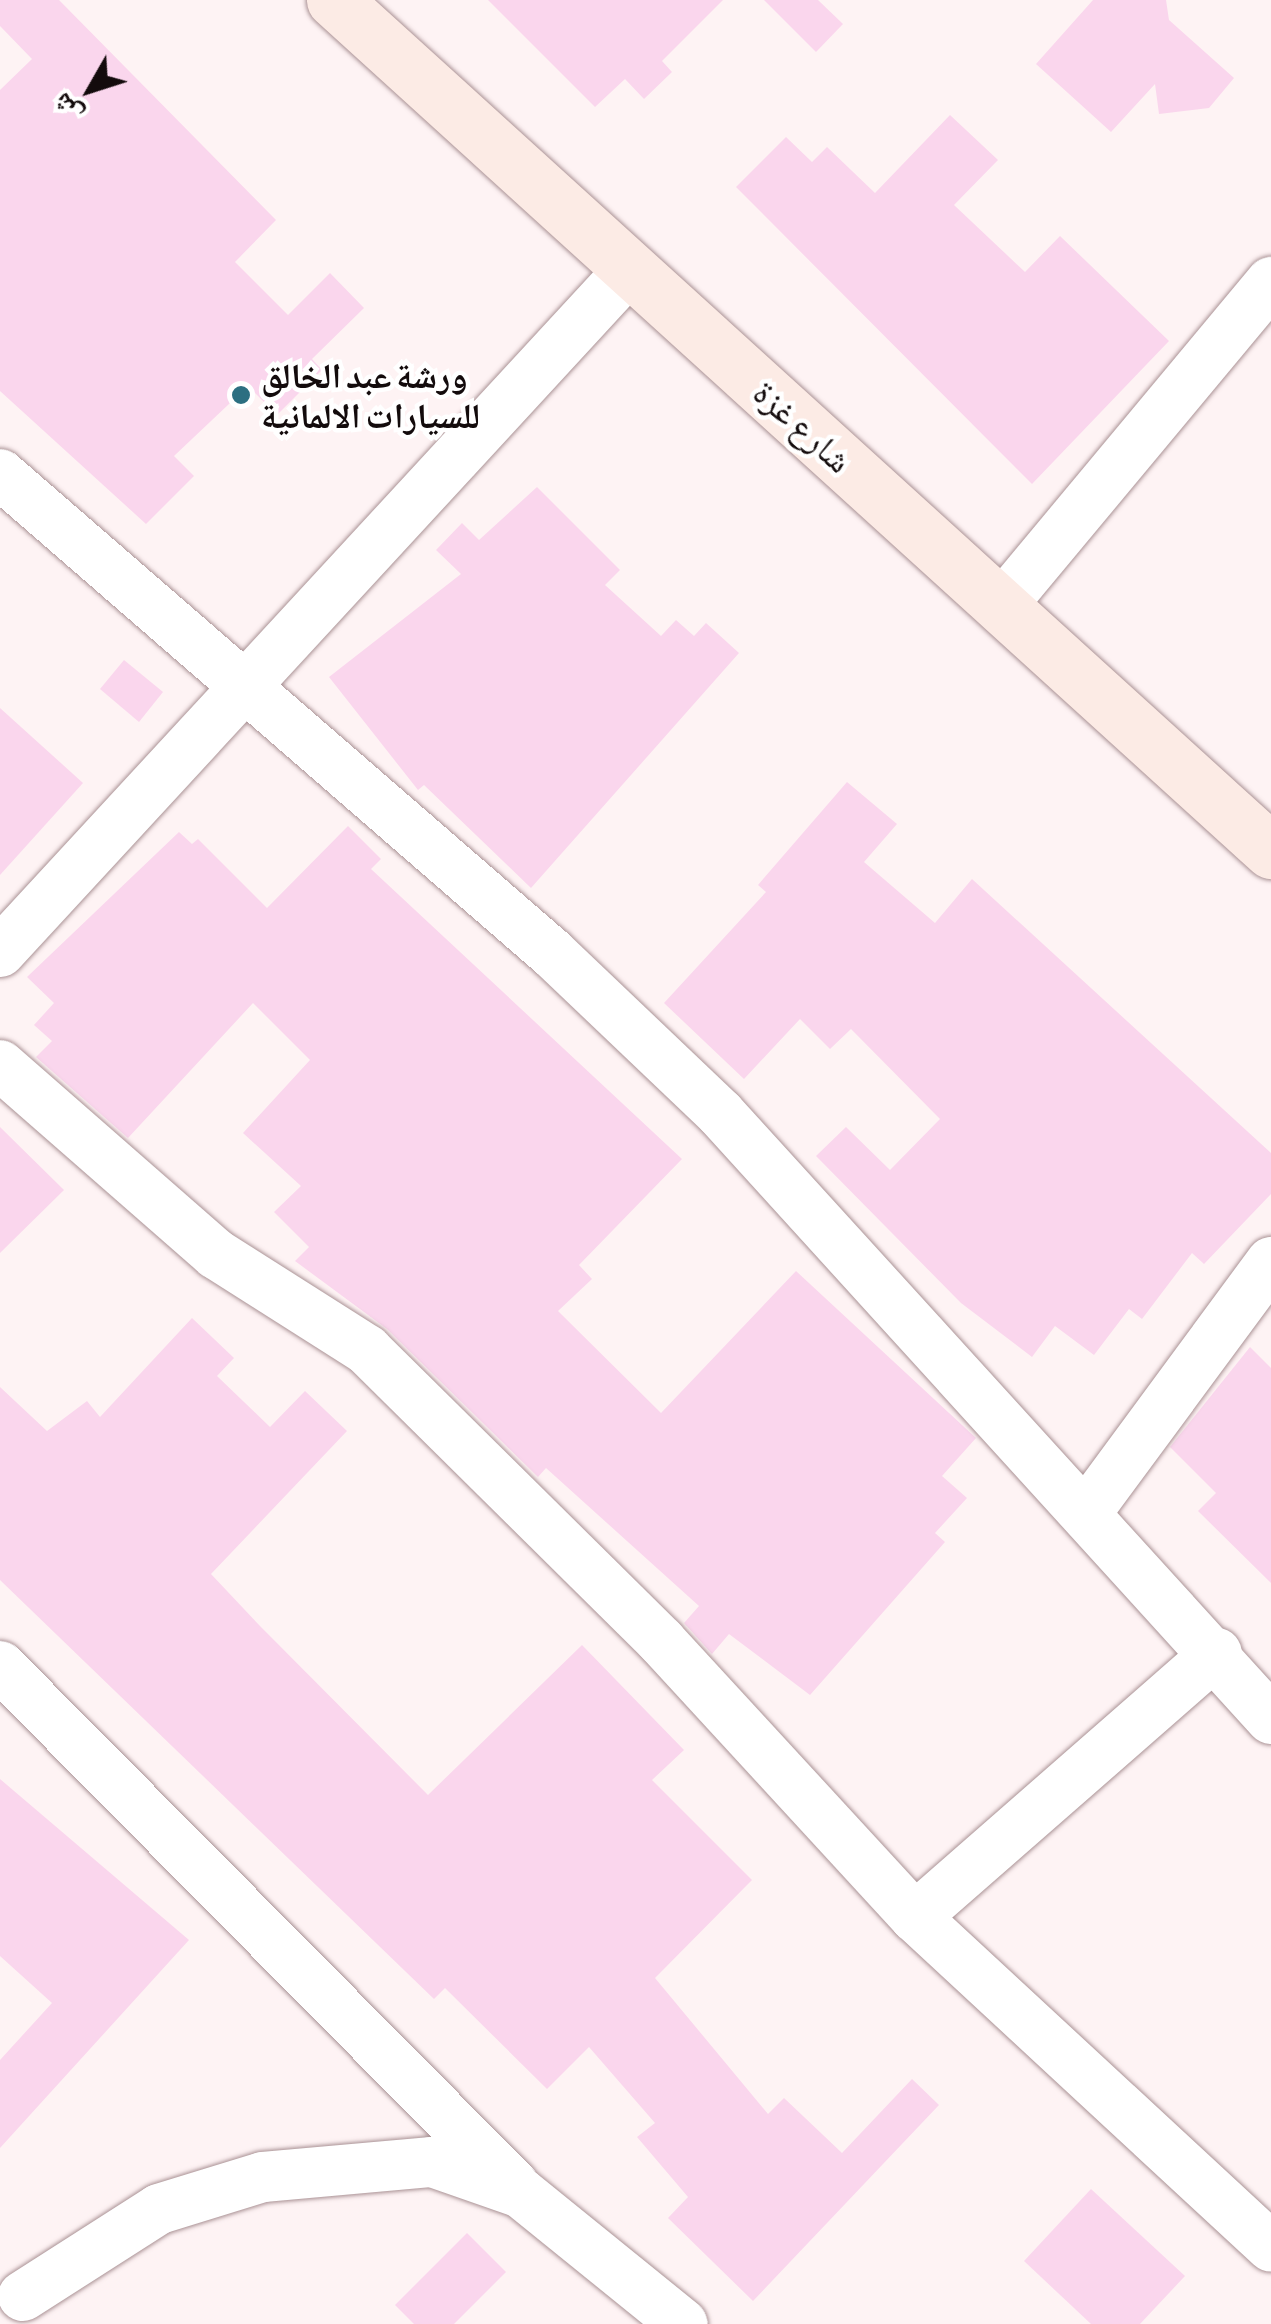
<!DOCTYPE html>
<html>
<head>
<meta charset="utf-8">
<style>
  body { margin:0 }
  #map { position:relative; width:1271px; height:2324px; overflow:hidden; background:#fef3f4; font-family:"Asap Condensed","Noto Naskh Arabic",sans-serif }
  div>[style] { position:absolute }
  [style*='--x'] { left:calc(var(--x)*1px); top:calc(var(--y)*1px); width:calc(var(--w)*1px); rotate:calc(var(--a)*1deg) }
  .building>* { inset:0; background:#fad6ed }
  .roads { filter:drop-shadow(0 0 2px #aa9295) drop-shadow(0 0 2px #aa9295) }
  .street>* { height:50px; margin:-25px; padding:0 25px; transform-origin:25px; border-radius:25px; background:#fff }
  .secondary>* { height:55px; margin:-27.5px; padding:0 27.5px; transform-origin:27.5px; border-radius:27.5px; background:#fcebe5 }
  .dots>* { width:28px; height:28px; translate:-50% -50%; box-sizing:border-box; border:5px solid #fff; border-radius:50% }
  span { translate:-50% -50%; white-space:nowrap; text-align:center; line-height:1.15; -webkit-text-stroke:9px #fff; paint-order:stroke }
  .poi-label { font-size:35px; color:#130b0c; font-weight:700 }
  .left { translate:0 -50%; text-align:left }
  .street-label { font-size:35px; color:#130b0c }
  .north { position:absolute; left:40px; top:40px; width:100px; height:100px; -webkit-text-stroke:8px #fff; paint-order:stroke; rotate:231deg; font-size:28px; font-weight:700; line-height:40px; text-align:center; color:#130b0c }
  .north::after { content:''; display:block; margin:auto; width:35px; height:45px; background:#130b0c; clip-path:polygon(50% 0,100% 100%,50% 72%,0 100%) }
</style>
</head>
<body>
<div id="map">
  <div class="building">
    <div style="clip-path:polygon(0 0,59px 0,276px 220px,235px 262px,288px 315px,330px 273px,364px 308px,312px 359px,322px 370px,277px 415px,248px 386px,174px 456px,194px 476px,146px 524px,0 391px,0 90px,32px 59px,0 26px)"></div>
    <div style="clip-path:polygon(488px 0,723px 0,662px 61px,672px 72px,644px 99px,625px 79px,595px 107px)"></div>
    <div style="clip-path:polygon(764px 0,818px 0,843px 24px,816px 52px)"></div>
    <div style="clip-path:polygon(1093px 0,1166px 0,1169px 20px,1234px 78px,1209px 108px,1159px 114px,1155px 84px,1111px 132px,1036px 64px)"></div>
    <div style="clip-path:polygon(950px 115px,998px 160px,954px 205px,1025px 272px,1060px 236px,1169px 341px,1032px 484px,736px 187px,786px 137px,812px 162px,827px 147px,875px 193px)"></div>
    <div style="clip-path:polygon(537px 487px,620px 570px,605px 585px,661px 636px,676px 620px,694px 636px,706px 623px,739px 653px,531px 888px,424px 785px,418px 790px,329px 677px,461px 574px,436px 550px,462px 523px,479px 540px)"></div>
    <div style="clip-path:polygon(124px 660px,163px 692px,139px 722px,100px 689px)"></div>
    <div style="clip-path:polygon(0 708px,83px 783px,0 875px)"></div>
    <div style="clip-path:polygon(847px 782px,897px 824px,864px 862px,935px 923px,972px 879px,1271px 1153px,1271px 1194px,1204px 1264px,1192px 1253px,1142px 1319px,1129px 1309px,1094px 1355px,1055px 1326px,1032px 1357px,961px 1303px,816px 1156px,846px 1127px,890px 1170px,940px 1119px,851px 1029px,830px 1049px,800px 1019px,744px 1079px,664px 1003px,766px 892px,758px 885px)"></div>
    <div style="clip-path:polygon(348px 826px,381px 859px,371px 869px,682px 1159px,579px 1265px,592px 1279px,558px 1311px,661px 1413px,796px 1271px,976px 1438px,942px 1476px,967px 1498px,935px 1533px,945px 1542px,810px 1695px,729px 1634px,712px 1654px,684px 1623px,699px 1606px,546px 1468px,538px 1477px,387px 1329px,295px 1261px,309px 1247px,274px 1212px,301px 1186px,243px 1133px,310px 1060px,253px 1003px,128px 1138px,36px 1057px,52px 1041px,34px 1025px,54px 1003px,27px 977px,179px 832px,192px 844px,198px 839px,267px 908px)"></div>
    <div style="clip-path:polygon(0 1127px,64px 1190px,0 1253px)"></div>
    <div style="clip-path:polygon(192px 1318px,234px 1358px,217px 1376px,270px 1427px,305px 1391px,347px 1431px,211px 1574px,260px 1626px,428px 1795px,582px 1645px,684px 1750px,652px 1780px,752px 1880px,655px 1978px,768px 2114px,784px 2098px,842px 2153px,912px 2079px,939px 2105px,753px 2301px,668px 2218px,688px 2197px,637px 2137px,655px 2123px,589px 2047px,547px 2089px,445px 1988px,434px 1999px,0 1580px,0 1387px,47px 1431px,87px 1401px,100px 1417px)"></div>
    <div style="clip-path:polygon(1250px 1347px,1271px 1368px,1271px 1583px,1198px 1511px,1216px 1493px,1170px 1447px)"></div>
    <div style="clip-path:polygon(0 1779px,189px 1940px,0 2148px,0 2060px,52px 2003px,0 1956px)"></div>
    <div style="clip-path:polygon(1091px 2189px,1185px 2276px,1140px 2324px,1091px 2324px,1024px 2261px)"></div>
    <div style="clip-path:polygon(467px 2233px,506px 2272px,454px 2324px,414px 2324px,395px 2305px)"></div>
  </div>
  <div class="roads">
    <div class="street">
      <div style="--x:0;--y:474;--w:731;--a:40.95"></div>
      <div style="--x:552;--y:953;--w:232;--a:43.6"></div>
      <div style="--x:720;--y:1113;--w:819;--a:47.72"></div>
      <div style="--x:1001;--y:606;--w:422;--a:-50.2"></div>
      <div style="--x:0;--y:952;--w:929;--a:-47.31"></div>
      <div style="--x:0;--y:1065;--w:287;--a:41.2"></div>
      <div style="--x:216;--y:1254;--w:179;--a:32.4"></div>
      <div style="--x:367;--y:1350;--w:414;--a:44.7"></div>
      <div style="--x:661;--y:1641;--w:375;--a:47.4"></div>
      <div style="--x:915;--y:1917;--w:485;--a:42.8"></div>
      <div style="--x:1086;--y:1513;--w:312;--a:-53.6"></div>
      <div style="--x:0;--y:1666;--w:730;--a:45.28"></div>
      <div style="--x:915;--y:1917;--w:401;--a:-41.2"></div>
      <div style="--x:23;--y:2296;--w:161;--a:-32.6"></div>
      <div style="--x:159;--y:2209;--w:109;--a:-17.1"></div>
      <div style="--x:263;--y:2177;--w:170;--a:-5.1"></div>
      <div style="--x:432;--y:2162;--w:94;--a:19.2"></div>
      <div style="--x:521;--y:2193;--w:208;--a:39"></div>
    </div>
    <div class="secondary">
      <div style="--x:334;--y:0;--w:1266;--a:42.25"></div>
    </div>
  </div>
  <div class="dots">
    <div style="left:241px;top:395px;background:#2c6f81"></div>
  </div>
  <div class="poi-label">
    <span class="left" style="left:261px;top:395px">ورشة عبد الخالق<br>للسيارات الالمانية</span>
  </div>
  <div class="street-label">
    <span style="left:803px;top:426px;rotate:42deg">شارع غزة</span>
  </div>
  <div class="north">ش</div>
</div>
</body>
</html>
